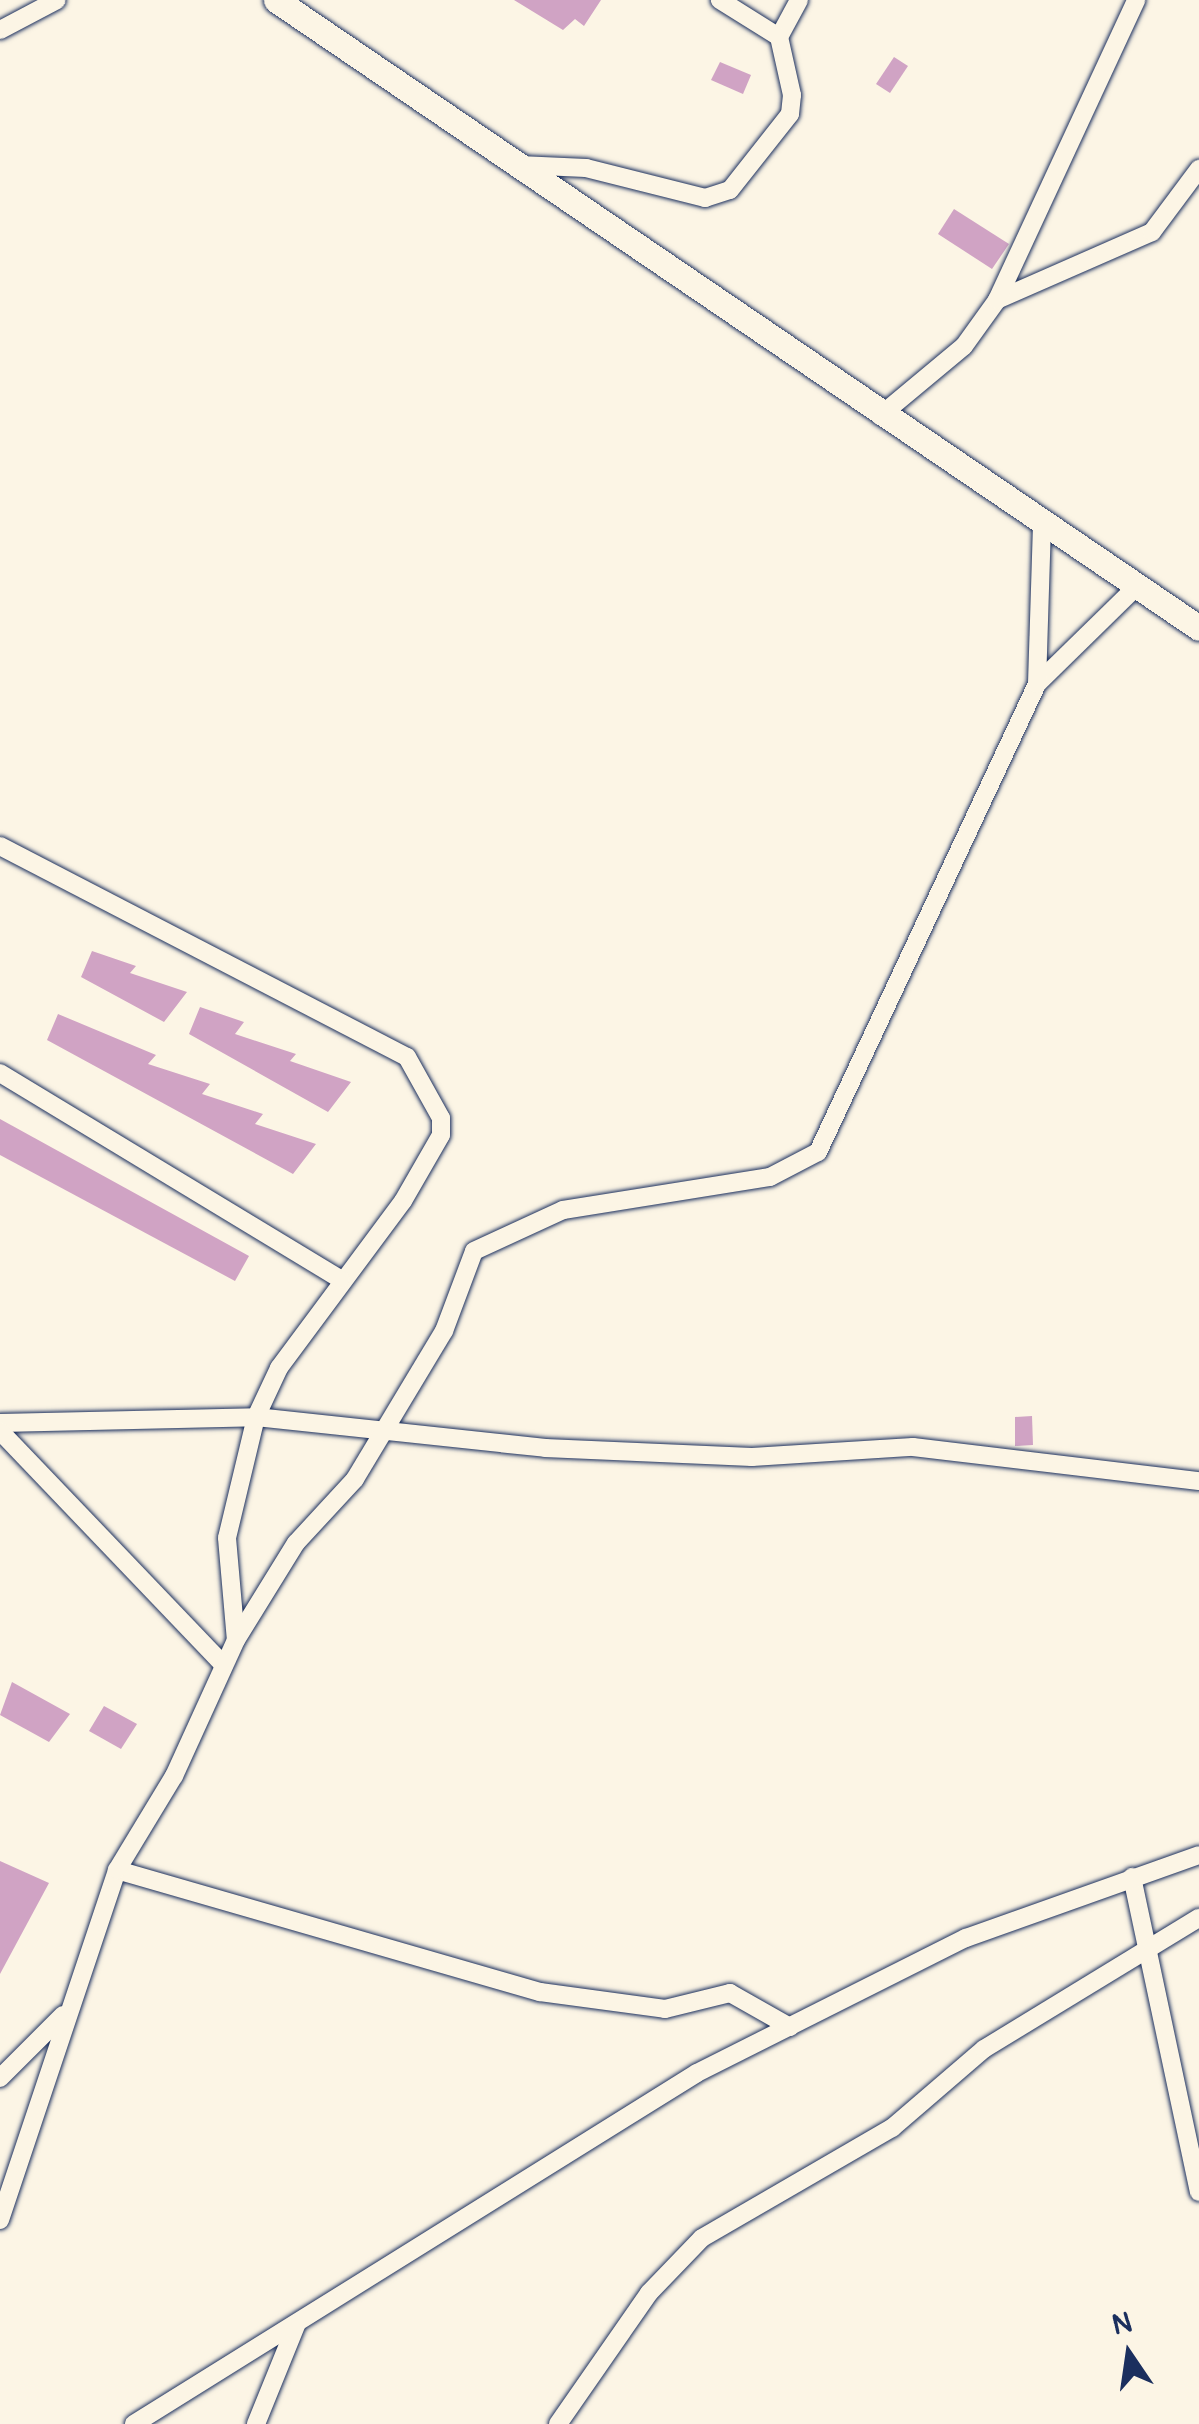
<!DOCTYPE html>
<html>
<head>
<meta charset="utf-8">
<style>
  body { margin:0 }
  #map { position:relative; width:1199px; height:2424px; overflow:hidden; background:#fcf5e5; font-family:Pangolin,sans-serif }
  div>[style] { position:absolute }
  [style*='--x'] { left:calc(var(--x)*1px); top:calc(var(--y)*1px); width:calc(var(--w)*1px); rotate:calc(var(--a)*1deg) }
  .building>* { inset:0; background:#d0a3c4 }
  .roads { filter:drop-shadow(0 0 2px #1b2f5e) drop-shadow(0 0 2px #1b2f5e) }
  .street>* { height:18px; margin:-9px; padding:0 9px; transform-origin:9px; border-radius:9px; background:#fcf5e5 }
  .secondary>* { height:25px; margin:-12.5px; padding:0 12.5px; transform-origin:12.5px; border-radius:12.5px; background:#fcf5e5 }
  span { translate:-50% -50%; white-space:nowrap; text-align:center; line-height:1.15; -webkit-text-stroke:9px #fcf5e5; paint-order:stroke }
  .north { position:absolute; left:1079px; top:2304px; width:100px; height:100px; -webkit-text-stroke:8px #fcf5e5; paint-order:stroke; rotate:347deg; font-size:28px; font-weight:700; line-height:40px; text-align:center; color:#1b2f5e }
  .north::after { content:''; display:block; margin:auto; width:35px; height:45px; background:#1b2f5e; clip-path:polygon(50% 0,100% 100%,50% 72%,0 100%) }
</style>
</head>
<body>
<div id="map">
  <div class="building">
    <div style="clip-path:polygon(514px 0,601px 0,584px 26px,575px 19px,563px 30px)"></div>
    <div style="clip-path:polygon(894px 57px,908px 66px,890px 93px,876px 84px)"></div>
    <div style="clip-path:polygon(720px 62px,751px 75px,743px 94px,711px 80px)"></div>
    <div style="clip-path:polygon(954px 209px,1009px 244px,992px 269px,938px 234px)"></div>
    <div style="clip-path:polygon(92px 951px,136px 966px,130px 973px,187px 992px,164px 1022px,81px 977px)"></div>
    <div style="clip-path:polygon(200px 1007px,244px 1022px,235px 1034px,296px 1054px,290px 1061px,351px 1082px,328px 1112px,189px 1034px)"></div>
    <div style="clip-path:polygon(58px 1014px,156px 1055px,148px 1064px,210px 1084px,202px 1094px,263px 1114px,255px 1124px,316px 1144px,293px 1174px,47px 1040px)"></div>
    <div style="clip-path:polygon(0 1119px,249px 1256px,235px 1281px,0 1155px)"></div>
    <div style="clip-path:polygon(1032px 1416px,1033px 1445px,1015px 1446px,1015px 1417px)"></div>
    <div style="clip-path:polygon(12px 1682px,70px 1714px,49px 1742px,0 1715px)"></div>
    <div style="clip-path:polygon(104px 1706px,137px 1724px,121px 1749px,89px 1731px)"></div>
    <div style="clip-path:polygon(0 1861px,49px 1883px,0 1974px)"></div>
  </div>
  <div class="roads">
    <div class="street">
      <div style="--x:0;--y:30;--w:64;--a:-27.8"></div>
      <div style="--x:779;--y:37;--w:42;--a:-61.6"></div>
      <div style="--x:519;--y:165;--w:67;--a:2.6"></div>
      <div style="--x:586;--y:168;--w:123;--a:14.1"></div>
      <div style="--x:705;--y:198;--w:26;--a:-18"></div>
      <div style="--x:730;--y:190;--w:97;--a:-51.7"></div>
      <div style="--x:790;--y:114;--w:19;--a:-84"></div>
      <div style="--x:792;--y:95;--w:59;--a:-102.6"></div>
      <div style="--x:779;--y:37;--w:70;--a:-147.9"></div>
      <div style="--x:997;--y:300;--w:169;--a:-23.7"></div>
      <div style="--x:1152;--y:232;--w:79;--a:-53.3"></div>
      <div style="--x:880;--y:416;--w:109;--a:-39.8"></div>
      <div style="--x:964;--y:346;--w:57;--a:-54.3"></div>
      <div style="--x:997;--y:300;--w:331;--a:-65.1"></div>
      <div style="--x:1037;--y:684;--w:137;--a:-44.4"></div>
      <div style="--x:0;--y:846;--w:458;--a:27.4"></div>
      <div style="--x:407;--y:1057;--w:70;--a:60.9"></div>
      <div style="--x:441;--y:1118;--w:17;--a:90"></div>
      <div style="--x:441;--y:1135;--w:76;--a:119.9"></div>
      <div style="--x:403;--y:1201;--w:208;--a:126.6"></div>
      <div style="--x:279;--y:1368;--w:54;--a:115.1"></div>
      <div style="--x:256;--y:1417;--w:124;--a:103.5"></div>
      <div style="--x:227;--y:1538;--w:102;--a:85"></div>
      <div style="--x:0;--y:1073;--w:398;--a:31.2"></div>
      <div style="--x:0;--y:1423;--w:256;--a:-1.3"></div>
      <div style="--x:256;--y:1417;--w:291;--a:6.1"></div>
      <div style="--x:545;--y:1448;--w:207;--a:2.5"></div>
      <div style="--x:752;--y:1457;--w:161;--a:-3.6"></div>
      <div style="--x:913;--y:1447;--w:288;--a:6.8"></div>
      <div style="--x:0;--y:1431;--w:321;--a:46.3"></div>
      <div style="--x:117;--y:1870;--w:440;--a:16.1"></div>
      <div style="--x:540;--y:1992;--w:126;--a:7.7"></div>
      <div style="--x:665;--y:2009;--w:67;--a:-13.8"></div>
      <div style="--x:730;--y:1993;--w:69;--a:29.5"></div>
      <div style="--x:1132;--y:1877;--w:322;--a:78"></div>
      <div style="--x:0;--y:2078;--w:89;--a:-45"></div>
      <div style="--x:0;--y:2220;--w:369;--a:-71.5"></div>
      <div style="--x:117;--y:1870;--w:110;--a:-58.8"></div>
      <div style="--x:174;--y:1776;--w:149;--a:-65.5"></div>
      <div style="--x:236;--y:1640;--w:114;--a:-58.3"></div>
      <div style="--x:296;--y:1543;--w:87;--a:-47.3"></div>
      <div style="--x:355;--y:1479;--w:173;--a:-59"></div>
      <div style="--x:444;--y:1331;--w:85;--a:-69.4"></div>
      <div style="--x:474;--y:1251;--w:98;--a:-24.7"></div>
      <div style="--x:563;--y:1210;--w:210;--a:-9.1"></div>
      <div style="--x:770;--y:1177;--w:54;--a:-27.5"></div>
      <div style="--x:818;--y:1152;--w:517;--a:-64.92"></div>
      <div style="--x:1037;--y:684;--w:156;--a:-88.2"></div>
      <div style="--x:134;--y:2424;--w:663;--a:-31.94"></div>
      <div style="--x:697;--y:2073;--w:301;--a:-26.7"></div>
      <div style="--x:966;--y:1938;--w:247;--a:-19.6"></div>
      <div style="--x:256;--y:2424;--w:109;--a:-67.9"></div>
      <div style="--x:558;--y:2424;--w:160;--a:-55.2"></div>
      <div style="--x:649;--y:2293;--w:76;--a:-46.1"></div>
      <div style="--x:702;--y:2238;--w:220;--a:-30.1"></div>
      <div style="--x:892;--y:2128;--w:121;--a:-40.7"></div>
      <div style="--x:984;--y:2049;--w:252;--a:-31.4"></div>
    </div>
    <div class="secondary">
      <div style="--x:276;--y:0;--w:1116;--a:34.23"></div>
    </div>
  </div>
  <div class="north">N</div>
</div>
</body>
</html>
